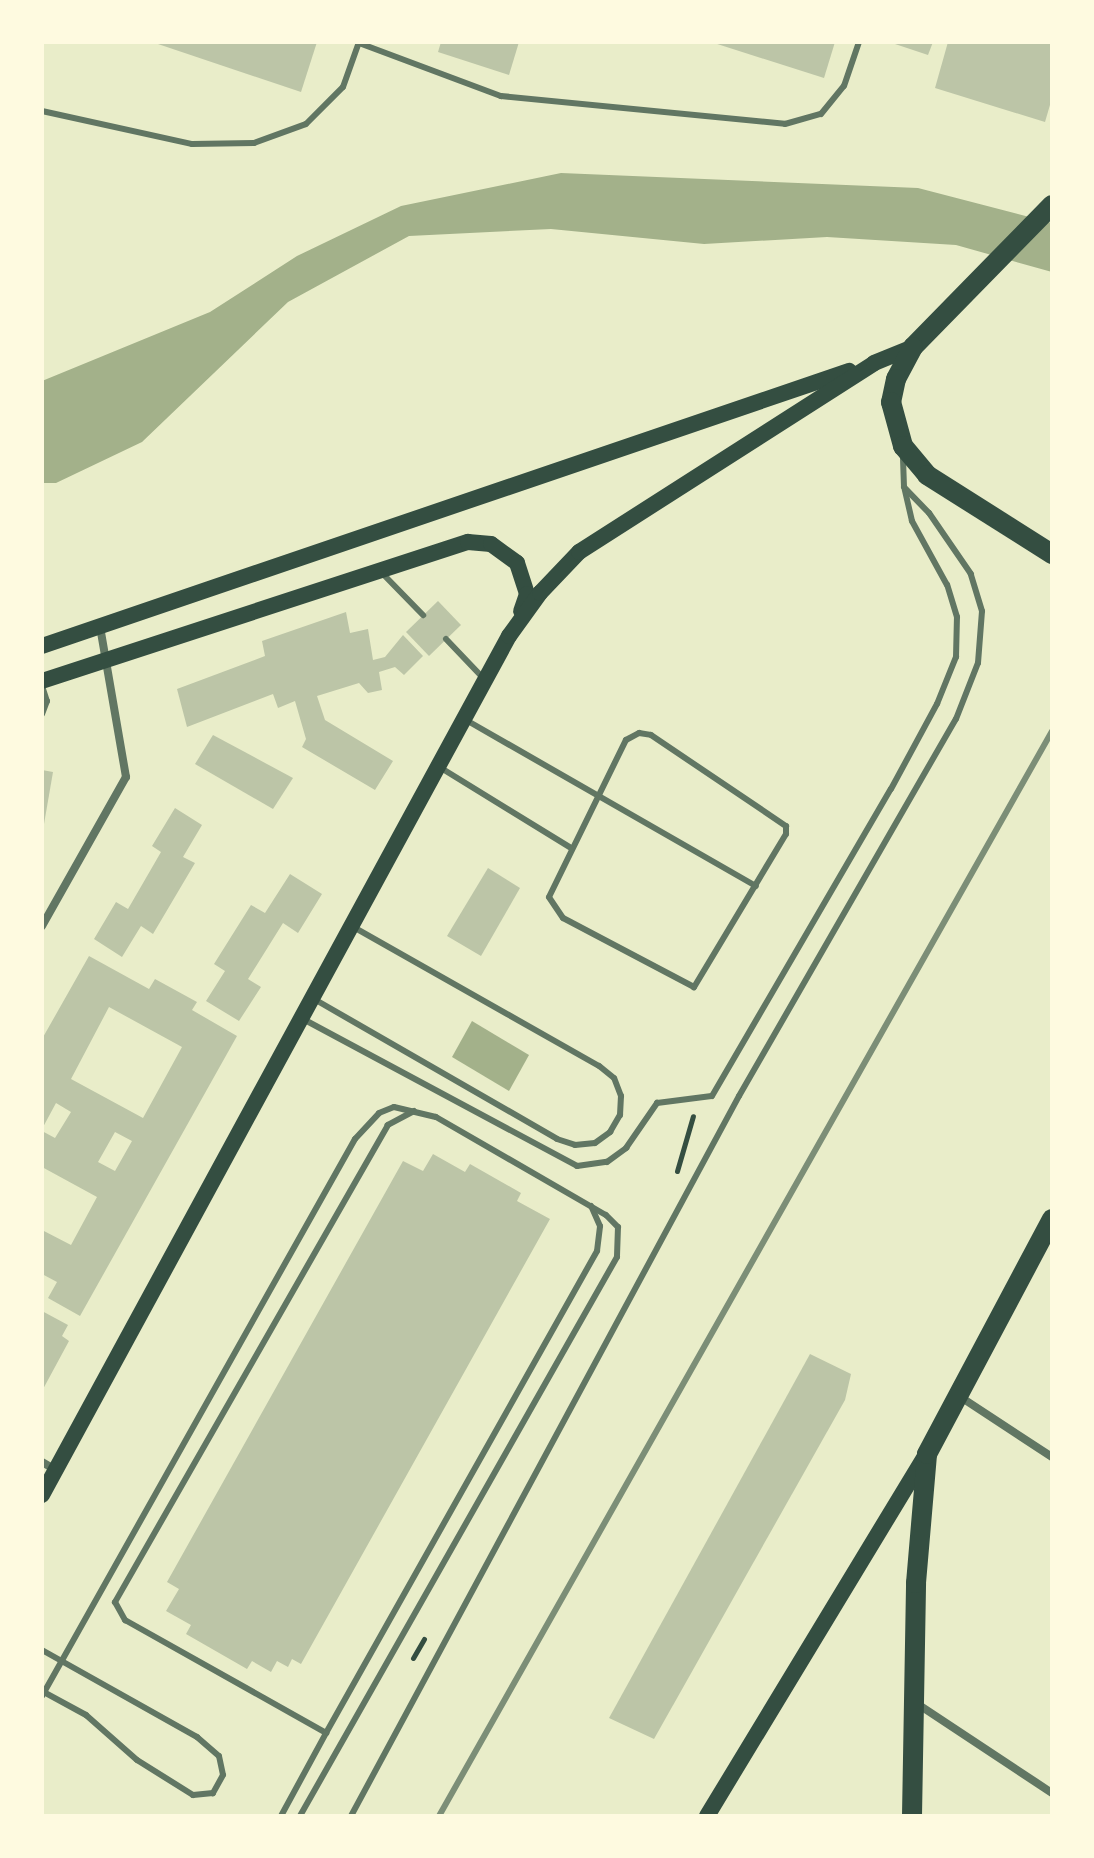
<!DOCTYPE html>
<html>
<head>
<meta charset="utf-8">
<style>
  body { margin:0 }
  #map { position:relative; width:1094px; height:1858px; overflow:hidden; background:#e9edc9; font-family:"Zilla Slab",serif }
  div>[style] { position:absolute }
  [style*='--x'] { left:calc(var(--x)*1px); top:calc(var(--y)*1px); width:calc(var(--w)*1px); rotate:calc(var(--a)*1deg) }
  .water>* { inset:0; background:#a3b18a }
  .building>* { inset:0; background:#bcc5a7 }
  .path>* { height:5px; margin:-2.5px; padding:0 2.5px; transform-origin:2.5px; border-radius:2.5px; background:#344e41 }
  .service>* { height:6px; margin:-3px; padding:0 3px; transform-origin:3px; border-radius:3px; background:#617663 }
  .minor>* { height:8px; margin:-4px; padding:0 4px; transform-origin:4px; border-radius:4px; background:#617663 }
  .secondary>* { height:16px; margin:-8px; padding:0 8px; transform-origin:8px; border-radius:8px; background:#344e41 }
  .primary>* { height:20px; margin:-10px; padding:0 10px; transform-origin:10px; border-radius:10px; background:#344e41 }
  .rail>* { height:6px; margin:-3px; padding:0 3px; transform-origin:3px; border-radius:3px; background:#7c8e77 }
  span { translate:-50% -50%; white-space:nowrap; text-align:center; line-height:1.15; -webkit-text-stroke:6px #fefae0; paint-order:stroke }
  .frame { position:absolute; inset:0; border:44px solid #fefae0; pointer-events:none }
</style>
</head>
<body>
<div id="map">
  <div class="water">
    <div style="clip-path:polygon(561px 173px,918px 188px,1052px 223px,1052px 272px,956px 245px,827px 237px,704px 244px,551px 229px,409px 236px,288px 302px,142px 442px,56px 483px,42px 483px,42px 381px,210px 312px,297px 256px,401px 206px)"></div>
    <div style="clip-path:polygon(472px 1021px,529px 1055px,509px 1091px,452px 1057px)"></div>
  </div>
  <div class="building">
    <div style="clip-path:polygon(152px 42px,317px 42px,301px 92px)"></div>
    <div style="clip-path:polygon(441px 42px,519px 42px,509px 75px,438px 52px)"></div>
    <div style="clip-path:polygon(711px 42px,835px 42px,824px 78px)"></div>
    <div style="clip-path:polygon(889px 42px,933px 42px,928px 55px)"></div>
    <div style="clip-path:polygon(948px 42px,1052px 42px,1052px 98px,1045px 122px,935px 88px)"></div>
    <div style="clip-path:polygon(438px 601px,461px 625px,429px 656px,406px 632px)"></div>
    <div style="clip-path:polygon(346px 612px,350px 633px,368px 629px,373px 660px,385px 657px,403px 635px,423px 656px,404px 675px,395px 667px,379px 672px,382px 690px,368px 693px,359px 683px,317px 696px,325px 720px,393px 761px,375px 790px,302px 747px,306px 739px,295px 701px,278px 708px,273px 694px,187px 727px,177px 689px,265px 656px,262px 641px)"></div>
    <div style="clip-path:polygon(213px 735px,293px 778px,273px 809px,195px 764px)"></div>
    <div style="clip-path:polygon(42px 770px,53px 772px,44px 824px,42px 824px)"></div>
    <div style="clip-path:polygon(175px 808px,202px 825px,183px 857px,195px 863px,153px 934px,141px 926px,122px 957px,94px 939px,116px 902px,128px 909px,161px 852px,152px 846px)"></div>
    <div style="clip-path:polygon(488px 868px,520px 888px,481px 956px,447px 936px)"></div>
    <div style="clip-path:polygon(290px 874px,322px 894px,298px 933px,283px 923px,248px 979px,261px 987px,239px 1021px,206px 1001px,225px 971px,214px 964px,251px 905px,265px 913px)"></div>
    <div style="clip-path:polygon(evenodd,89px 956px,149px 989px,155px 979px,197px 1002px,192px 1010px,237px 1036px,80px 1316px,48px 1298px,57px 1282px,42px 1274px,42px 1230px,71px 1245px,97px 1197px,42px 1167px,42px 1131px,55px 1138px,71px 1112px,56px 1103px,42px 1129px,42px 1039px,89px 956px,109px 1007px,182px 1047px,143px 1118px,71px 1079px,109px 1007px,89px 956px,115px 1132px,132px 1141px,115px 1171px,98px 1162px,115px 1132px)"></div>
    <div style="clip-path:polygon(433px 1154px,465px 1172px,470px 1164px,521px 1193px,517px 1201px,550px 1219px,301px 1664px,292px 1659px,288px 1667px,277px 1661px,271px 1672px,252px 1661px,247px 1669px,186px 1634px,191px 1625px,166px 1611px,179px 1589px,167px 1582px,403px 1161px,423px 1171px)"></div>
    <div style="clip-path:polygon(42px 1311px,68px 1325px,62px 1336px,69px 1341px,42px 1391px)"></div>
    <div style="clip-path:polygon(810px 1354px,851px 1374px,845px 1400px,654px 1739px,609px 1718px)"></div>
  </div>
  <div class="path">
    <div style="--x:677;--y:1171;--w:57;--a:-73.8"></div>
    <div style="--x:413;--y:1658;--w:22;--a:-60"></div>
  </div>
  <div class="service">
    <div style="--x:359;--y:43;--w:152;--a:20.5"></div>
    <div style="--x:501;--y:96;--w:285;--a:5.6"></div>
    <div style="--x:785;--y:124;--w:37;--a:-16"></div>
    <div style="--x:821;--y:114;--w:36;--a:-51"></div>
    <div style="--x:844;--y:86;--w:46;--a:-71.2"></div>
    <div style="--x:42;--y:111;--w:154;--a:12.4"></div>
    <div style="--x:192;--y:144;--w:62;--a:-0.9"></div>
    <div style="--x:254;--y:143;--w:55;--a:-20.1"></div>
    <div style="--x:306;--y:124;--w:52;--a:-45"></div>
    <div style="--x:343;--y:87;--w:48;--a:-70.4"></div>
    <div style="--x:382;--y:573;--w:59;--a:45.7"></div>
    <div style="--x:446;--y:639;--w:57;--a:46.4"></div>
    <div style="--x:42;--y:686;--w:16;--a:72"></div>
    <div style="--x:47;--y:701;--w:14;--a:111"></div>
    <div style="--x:466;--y:720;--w:334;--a:29.8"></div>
    <div style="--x:639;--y:733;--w:12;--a:9"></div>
    <div style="--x:651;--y:735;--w:163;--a:34"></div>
    <div style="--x:786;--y:826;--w:8;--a:90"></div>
    <div style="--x:786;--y:834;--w:179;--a:121"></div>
    <div style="--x:694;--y:987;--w:148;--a:-152.2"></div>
    <div style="--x:563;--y:918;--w:25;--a:-124"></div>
    <div style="--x:549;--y:897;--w:175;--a:-63.9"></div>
    <div style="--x:626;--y:740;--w:15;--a:-28"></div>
    <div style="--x:441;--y:768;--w:153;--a:31.6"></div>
    <div style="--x:314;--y:999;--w:280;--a:29.9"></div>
    <div style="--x:557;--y:1139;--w:19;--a:18"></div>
    <div style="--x:575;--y:1145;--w:20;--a:-6"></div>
    <div style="--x:595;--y:1143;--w:19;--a:-36"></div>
    <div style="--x:610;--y:1132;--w:20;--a:-60"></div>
    <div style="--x:620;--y:1115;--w:19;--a:-87"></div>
    <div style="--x:621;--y:1096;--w:19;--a:-111"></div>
    <div style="--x:614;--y:1078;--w:19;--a:-141"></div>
    <div style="--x:599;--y:1066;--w:284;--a:-150.5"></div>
    <div style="--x:303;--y:1019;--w:311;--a:28.2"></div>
    <div style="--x:577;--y:1166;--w:30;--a:-8"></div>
    <div style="--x:607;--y:1162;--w:24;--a:-36"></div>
    <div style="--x:626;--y:1148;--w:55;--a:-55.4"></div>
    <div style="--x:657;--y:1103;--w:55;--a:-7.3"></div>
    <div style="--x:712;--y:1096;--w:355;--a:-59.8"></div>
    <div style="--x:891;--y:789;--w:97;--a:-61.6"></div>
    <div style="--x:937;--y:704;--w:51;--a:-68"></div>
    <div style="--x:956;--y:657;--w:40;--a:-88.6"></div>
    <div style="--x:957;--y:617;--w:34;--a:-107"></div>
    <div style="--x:947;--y:585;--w:73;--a:-118.7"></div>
    <div style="--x:912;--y:521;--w:32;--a:-103"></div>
    <div style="--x:414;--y:1111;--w:30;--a:152"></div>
    <div style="--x:388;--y:1125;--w:550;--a:119.78"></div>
    <div style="--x:115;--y:1602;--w:21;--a:61"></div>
    <div style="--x:125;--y:1620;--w:231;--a:29.3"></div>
    <div style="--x:326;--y:1733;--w:553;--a:-60.65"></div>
    <div style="--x:597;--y:1251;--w:25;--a:-83"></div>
    <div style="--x:600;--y:1226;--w:22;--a:-114"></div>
    <div style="--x:42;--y:1650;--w:178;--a:29.3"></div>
    <div style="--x:197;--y:1737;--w:29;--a:41"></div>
    <div style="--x:219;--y:1756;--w:19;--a:78"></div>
    <div style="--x:223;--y:1775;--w:21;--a:119"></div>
    <div style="--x:213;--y:1793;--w:20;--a:174"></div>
    <div style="--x:193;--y:1795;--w:66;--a:-148"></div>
    <div style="--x:137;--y:1760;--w:68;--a:-138.6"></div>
    <div style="--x:86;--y:1715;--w:50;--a:-151.4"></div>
    <div style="--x:42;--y:1696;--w:639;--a:-60.67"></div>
    <div style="--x:355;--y:1139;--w:35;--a:-47"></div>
    <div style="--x:379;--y:1113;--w:16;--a:-22"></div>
    <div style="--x:394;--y:1107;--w:43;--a:13.4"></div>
    <div style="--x:436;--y:1117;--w:196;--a:30"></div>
    <div style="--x:606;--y:1215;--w:17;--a:45"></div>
    <div style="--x:618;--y:1227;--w:30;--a:92"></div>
    <div style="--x:617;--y:1257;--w:643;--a:119.56"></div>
    <div style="--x:281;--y:1816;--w:94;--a:-61.5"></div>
    <div style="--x:351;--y:1816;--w:818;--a:-61.68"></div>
    <div style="--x:739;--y:1096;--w:435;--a:-60.1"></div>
    <div style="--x:956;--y:719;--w:60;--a:-68.6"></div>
    <div style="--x:978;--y:663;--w:52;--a:-85.6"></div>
    <div style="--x:982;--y:611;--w:39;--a:-107"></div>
    <div style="--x:971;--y:574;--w:74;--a:-124.5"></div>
    <div style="--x:929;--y:513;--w:36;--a:-134"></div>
    <div style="--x:904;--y:487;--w:30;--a:-92"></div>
  </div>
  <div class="minor">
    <div style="--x:42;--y:926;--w:171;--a:-60.6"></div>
    <div style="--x:126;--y:777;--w:153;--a:-99.8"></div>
    <div style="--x:959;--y:1396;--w:111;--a:33.3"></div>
    <div style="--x:42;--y:1462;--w:16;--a:30"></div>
    <div style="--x:916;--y:1703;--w:163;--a:33.5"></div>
  </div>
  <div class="secondary">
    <div style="--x:42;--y:646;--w:853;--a:-18.82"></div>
    <div style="--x:42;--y:681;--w:448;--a:-18.1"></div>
    <div style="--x:468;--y:542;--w:23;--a:5"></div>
    <div style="--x:491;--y:544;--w:32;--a:36"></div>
    <div style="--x:517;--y:563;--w:33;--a:72"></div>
    <div style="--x:527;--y:594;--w:18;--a:109"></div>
    <div style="--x:42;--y:1495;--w:978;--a:-61.47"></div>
    <div style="--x:509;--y:636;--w:53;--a:-54.2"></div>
    <div style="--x:540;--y:593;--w:57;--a:-46.4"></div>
    <div style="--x:579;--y:552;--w:350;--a:-32.6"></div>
    <div style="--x:874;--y:363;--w:42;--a:-22.3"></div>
    <div style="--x:707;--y:1816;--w:422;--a:-58.8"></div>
  </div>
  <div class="primary">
    <div style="--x:1052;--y:205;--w:199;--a:134.4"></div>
    <div style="--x:913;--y:347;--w:36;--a:118"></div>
    <div style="--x:896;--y:379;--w:24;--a:102"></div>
    <div style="--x:891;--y:402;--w:46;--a:74.7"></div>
    <div style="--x:903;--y:446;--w:38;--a:50"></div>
    <div style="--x:927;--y:475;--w:148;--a:32.3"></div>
    <div style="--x:912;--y:1816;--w:233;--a:-89"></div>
    <div style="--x:916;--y:1583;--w:129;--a:-85.1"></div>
    <div style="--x:927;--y:1454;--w:266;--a:-62"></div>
  </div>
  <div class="rail">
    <div style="--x:439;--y:1816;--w:1246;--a:-60.53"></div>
  </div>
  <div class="frame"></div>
</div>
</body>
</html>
